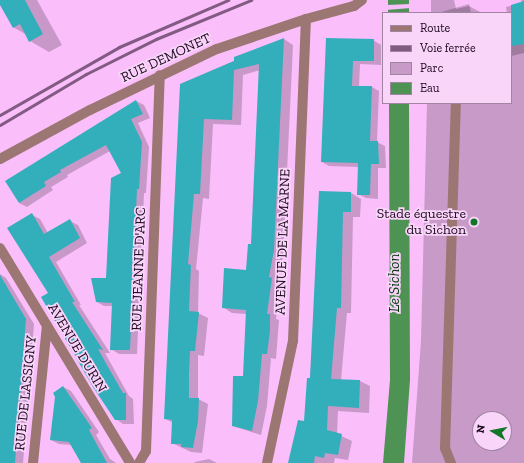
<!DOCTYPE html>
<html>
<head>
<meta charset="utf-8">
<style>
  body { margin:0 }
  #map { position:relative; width:524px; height:463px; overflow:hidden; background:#fabefb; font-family:"Zilla Slab",serif }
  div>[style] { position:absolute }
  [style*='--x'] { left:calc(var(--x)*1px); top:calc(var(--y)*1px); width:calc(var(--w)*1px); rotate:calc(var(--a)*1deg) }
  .green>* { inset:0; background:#c79ac8 }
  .water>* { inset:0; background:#4e9254 }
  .pier>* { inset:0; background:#fabefb }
  .shadow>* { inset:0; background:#0003 }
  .building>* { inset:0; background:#33aebb }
  .minor>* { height:10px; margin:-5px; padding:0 5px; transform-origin:5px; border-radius:5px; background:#9b7672 }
  .rail>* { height:3px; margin:-1.5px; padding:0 1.5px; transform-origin:1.5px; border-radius:1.5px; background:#825b83 }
  .dots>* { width:11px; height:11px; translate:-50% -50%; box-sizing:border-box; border:2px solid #f9d5fa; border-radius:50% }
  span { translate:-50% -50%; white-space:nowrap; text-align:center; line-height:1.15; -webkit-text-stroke:3.5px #f9d5fa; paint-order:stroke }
  .street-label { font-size:14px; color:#1d081e }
  .poi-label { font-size:14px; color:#1d081e }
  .right { translate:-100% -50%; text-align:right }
  .water-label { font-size:15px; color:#00350b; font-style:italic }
  .legend { position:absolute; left:382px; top:12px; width:130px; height:92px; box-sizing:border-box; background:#f9d5fa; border:1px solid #a183a2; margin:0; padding:5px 7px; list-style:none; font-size:12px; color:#1d081e }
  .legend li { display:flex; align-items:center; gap:8px; height:20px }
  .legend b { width:20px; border:1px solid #a183a2 }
  .north { position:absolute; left:472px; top:411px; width:40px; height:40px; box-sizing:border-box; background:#f9d5fa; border:1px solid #a183a2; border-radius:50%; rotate:280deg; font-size:11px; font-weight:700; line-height:16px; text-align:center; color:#1d081e }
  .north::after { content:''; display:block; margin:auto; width:14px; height:18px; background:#117628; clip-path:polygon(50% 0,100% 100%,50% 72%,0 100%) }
</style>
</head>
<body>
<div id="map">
  <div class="green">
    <div style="clip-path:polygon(469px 4px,471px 13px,438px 13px)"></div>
    <div style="clip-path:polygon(evenodd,524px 21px,524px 463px,412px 463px,421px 341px,427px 103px,511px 103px,511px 24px,524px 21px,480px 419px,504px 419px,504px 443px,480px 443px,480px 419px)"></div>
  </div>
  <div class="water">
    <div style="clip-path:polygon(388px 0,409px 0,409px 13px,388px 13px)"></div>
    <div style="clip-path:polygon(389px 103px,409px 103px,410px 380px,404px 463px,383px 463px,390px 380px)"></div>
  </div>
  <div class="pier">
    <div style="clip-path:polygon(411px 4px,411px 8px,386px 10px,386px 5px)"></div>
  </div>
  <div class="shadow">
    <div style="clip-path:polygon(0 0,37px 0,62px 45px,49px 52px,30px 41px,27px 35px,13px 27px)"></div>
    <div style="clip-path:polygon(431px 0,454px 0,456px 9px,469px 6px,482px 13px,431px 13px)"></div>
    <div style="clip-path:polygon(521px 0,524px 0,524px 53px,511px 56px,511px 13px,507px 13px,506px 7px,522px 3px)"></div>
    <div style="clip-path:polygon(284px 39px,293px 45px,283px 256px,278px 282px,280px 284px,276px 319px,279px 320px,276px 359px,271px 358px,267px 406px,261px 435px,233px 426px,244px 377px,247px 314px,232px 313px,223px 307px,247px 271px,252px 245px,260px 70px,243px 75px,241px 125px,213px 124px,209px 199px,203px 198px,196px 269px,199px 271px,198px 313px,208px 318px,204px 356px,198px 355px,198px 399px,208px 404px,202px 453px,191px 452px,172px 443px,173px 423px,166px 419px,181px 84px)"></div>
    <div style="clip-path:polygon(327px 39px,373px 40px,381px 45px,381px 65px,360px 64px,359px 87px,372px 87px,379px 91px,377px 142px,385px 146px,386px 168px,378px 168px,378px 199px,366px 198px,358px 194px,359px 167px,329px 166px,322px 162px)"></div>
    <div style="clip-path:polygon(136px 101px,144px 105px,150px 118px,138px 123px,149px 147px,146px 193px,144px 193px,137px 354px,119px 354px,111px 349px,113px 306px,104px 306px,97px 302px,107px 279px,122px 173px,110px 151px,67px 175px,68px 177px,51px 187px,53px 190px,27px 207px,19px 203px)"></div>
    <div style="clip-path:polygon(320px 192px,351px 193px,361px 199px,360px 217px,353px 217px,351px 313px,347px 313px,341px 380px,360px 381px,370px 386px,369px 413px,338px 411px,337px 434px,352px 441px,348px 460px,335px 458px,334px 463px,289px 463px,305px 422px,313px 349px)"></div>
    <div style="clip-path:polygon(32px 215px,40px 219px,48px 233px,70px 221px,78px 225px,87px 243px,56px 262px,81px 305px,79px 305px,110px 353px,105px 353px,129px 396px,133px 399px,134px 424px,123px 424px,116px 419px,49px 293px)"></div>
    <div style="clip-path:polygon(0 274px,6px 278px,34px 324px,23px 463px,0 463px)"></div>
    <div style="clip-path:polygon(63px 387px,71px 391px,99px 432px,96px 435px,110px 459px,116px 463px,84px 463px,72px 445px,59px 444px,51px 440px)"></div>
    <div style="clip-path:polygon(209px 459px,217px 463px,194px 463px,195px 462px)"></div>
  </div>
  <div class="building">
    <div style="clip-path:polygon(0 0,25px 0,43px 34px,29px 42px,20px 24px,13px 28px,0 5px)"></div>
    <div style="clip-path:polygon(524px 1px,524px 44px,511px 46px,511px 5px)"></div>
    <div style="clip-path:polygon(284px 38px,274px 250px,269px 277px,272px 278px,267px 314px,270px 314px,270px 331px,267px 354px,262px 354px,258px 401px,252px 431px,232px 426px,233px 376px,243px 376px,246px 310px,222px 308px,224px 268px,246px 270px,248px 244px,251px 244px,259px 64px,234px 70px,232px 120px,204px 119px,200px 194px,194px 194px,188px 264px,191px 265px,189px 311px,199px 312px,195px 351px,190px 351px,189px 374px,189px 398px,199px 398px,198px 421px,193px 448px,181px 447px,181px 444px,171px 444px,172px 420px,164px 419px,180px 84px,234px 61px,234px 57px)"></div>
    <div style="clip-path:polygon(326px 38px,374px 39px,374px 61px,353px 61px,352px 86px,372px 86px,370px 141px,378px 141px,379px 164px,371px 164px,370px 195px,357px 195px,358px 163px,321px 162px)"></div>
    <div style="clip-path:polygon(136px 100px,143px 114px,131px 119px,142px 142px,139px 189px,137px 189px,130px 350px,110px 350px,112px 303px,96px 302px,91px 278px,106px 278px,111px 178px,121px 173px,106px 145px,60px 170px,61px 172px,44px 182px,46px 186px,19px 203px,5px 181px)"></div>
    <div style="clip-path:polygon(319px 191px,351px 192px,351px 212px,343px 212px,341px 308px,337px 308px,331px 379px,360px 380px,359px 408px,328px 406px,327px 430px,342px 434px,338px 455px,325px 453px,324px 458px,315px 456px,314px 463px,288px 463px,298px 420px,304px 421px,307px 378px,310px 378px)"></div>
    <div style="clip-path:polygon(32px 213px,44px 234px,70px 219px,80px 238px,49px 257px,75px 302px,72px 302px,103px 350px,98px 349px,112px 374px,123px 393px,126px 393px,126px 420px,115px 420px,93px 387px,41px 297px,48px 293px,7px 228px)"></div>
    <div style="clip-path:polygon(0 275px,26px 319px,15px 463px,0 463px)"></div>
    <div style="clip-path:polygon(63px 386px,92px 428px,89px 430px,107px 463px,81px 463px,69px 442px,50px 440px,55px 397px,53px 393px)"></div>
  </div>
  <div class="minor">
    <div style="--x:0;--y:159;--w:102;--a:-28.6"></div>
    <div style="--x:90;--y:110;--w:141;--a:-25.7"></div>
    <div style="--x:217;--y:49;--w:94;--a:-18.6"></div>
    <div style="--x:306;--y:19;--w:50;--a:-15.2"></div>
    <div style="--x:354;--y:6;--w:10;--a:-37"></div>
    <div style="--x:0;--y:248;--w:251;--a:58.8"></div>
    <div style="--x:33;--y:463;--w:138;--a:-84.2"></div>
    <div style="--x:139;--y:463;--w:14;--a:-60"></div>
    <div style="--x:146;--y:451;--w:376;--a:-87.9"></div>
    <div style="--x:267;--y:463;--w:125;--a:-78"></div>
    <div style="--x:293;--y:341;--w:322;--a:-87.7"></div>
    <div style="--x:451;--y:463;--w:16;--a:-112"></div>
    <div style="--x:445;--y:448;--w:345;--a:-88.2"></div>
  </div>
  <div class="rail">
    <div style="--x:0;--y:115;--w:137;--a:-29.7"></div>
    <div style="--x:119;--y:47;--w:119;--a:-23.3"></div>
    <div style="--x:0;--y:125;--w:100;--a:-30.7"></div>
    <div style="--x:86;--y:74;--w:78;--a:-26.6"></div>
    <div style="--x:156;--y:39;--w:103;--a:-22.3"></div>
  </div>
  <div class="dots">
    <div style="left:474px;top:222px;background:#117628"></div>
  </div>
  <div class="street-label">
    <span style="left:166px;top:58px;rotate:-25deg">RUE DEMONET</span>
    <span style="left:283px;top:242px;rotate:-88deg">AVENUE DE LA MARNE</span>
    <span style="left:139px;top:269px;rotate:-88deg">RUE JEANNE D'ARC</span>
    <span style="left:77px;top:348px;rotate:59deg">AVENUE DURIN</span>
    <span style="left:26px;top:393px;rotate:-84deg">RUE DE LASSIGNY</span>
  </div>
  <div class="poi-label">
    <span class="right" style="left:466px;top:222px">Stade équestre<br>du Sichon</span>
  </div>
  <div class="water-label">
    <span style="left:395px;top:283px;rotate:-90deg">Le Sichon</span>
  </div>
  <ul class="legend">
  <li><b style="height:5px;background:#9b7672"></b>Route</li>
  <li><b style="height:5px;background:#825b83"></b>Voie ferrée</li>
  <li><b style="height:11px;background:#c79ac8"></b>Parc</li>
  <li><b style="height:11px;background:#4e9254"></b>Eau</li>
  </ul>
  <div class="north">N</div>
</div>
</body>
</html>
